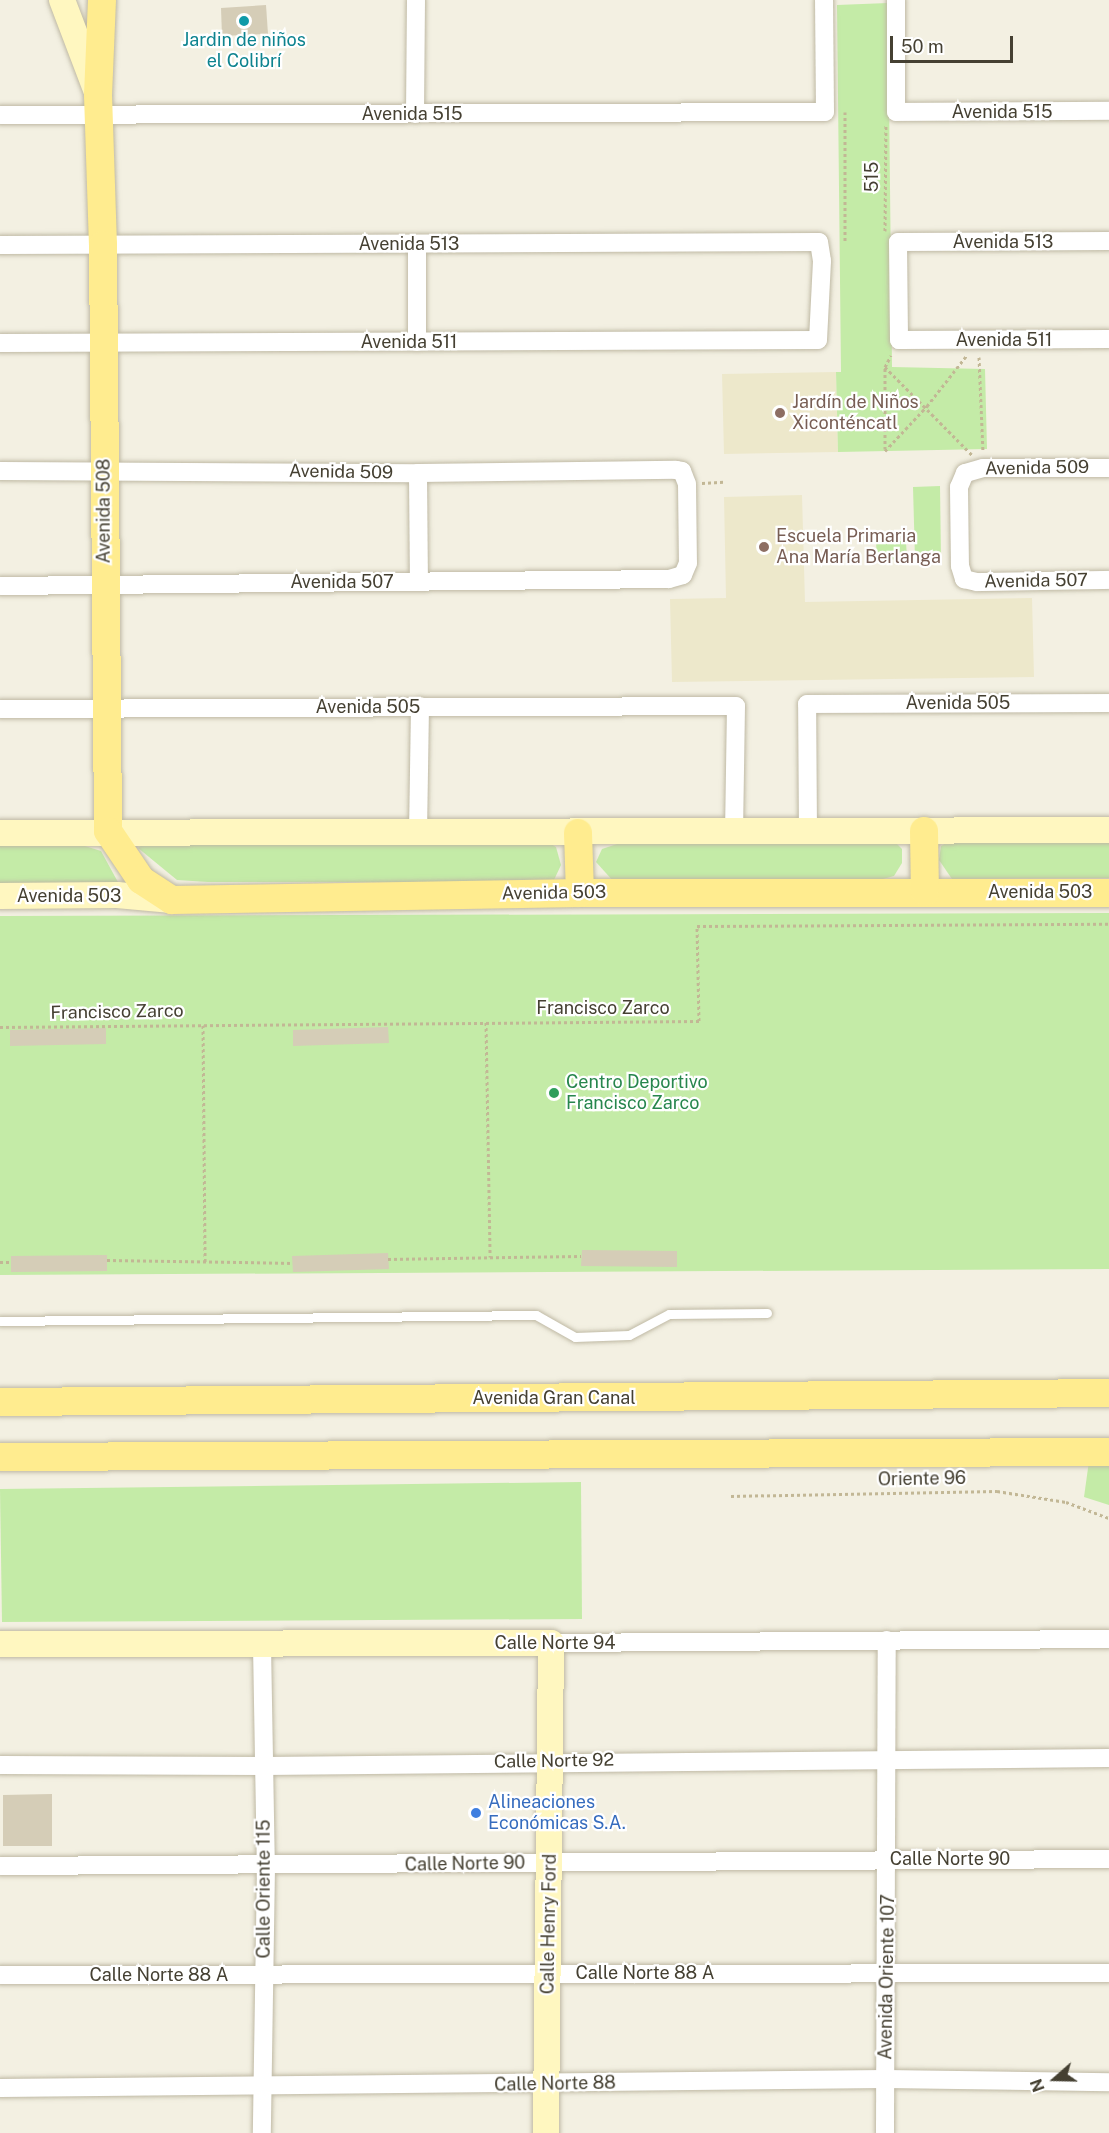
<!DOCTYPE html>
<html>
<head>
<meta charset="utf-8">
<style>
  body { margin:0 }
  #map { position:relative; width:1109px; height:2133px; overflow:hidden; background:#f3f0e2; font-family:"Public Sans",sans-serif }
  div>[style] { position:absolute }
  [style*='--x'] { left:calc(var(--x)*1px); top:calc(var(--y)*1px); width:calc(var(--w)*1px); rotate:calc(var(--a)*1deg) }
  .education>* { inset:0; background:#ede8cb }
  .green>* { inset:0; background:#c4eba7 }
  .building>* { inset:0; background:#d5cdb7 }
  .path>* { height:3px; margin-top:-1.5px; transform-origin:0; background:repeating-linear-gradient(90deg,#c2b795 0 3px,transparent 0 6px) }
  .roads { filter:drop-shadow(0 0 2px #bfb9a4) drop-shadow(0 0 2px #bfb9a4) }
  .lane>* { height:9px; margin:-4.5px; padding:0 4.5px; transform-origin:4.5px; border-radius:4.5px; background:#fff }
  .street>* { height:18px; margin:-9px; padding:0 9px; transform-origin:9px; border-radius:9px; background:#fff }
  .secondary>* { height:26px; margin:-13px; padding:0 13px; transform-origin:13px; border-radius:13px; background:#fff7c0 }
  .primary>* { height:28px; margin:-14px; padding:0 14px; transform-origin:14px; border-radius:14px; background:#ffec8f }
  .dots>* { width:16px; height:16px; translate:-50% -50%; box-sizing:border-box; border:3px solid #fff; border-radius:50% }
  span { translate:-50% -50%; white-space:nowrap; text-align:center; line-height:1.15; -webkit-text-stroke:4.5px #fff; paint-order:stroke }
  .culture-label { font-size:18px; color:#0d838f }
  .street-label { font-size:18px; color:#454032 }
  .education-label { font-size:18px; color:#785e54 }
  .left { translate:0 -50%; text-align:left }
  .leisure-label { font-size:18px; color:#27864d }
  .shop-label { font-size:18px; color:#366cbe }
  .north { position:absolute; left:1025px; top:2049px; width:60px; height:60px; -webkit-text-stroke:4px #fff; paint-order:stroke; rotate:250deg; font-size:16px; font-weight:700; line-height:24px; text-align:center; color:#454032 }
  .north::after { content:''; display:block; margin:auto; width:21px; height:27px; background:#454032; clip-path:polygon(50% 0,100% 100%,50% 72%,0 100%) }
  .scale { position:absolute; left:890px; top:36px; width:123px; height:27px; box-sizing:border-box; border:3px solid #454032; border-top:0; padding-left:8px; font-size:18px; line-height:21px; white-space:nowrap; color:#454032; -webkit-text-stroke:4px #fff; paint-order:stroke }
</style>
</head>
<body>
<div id="map">
  <div class="education">
    <div style="clip-path:polygon(836px 372px,838px 452px,724px 454px,722px 374px)"></div>
    <div style="clip-path:polygon(802px 495px,805px 602px,1032px 598px,1034px 677px,672px 682px,670px 599px,726px 598px,724px 497px)"></div>
  </div>
  <div class="green">
    <div style="clip-path:polygon(888px 3px,892px 367px,985px 369px,987px 449px,838px 452px,836px 372px,841px 372px,837px 5px)"></div>
    <div style="clip-path:polygon(940px 486px,941px 559px,915px 559px,913px 487px)"></div>
    <div style="clip-path:polygon(876px 541px,906px 541px,907px 559px,877px 560px)"></div>
    <div style="clip-path:polygon(953px 839px,1109px 840px,1109px 878px,952px 879px,939px 860px,941px 846px)"></div>
    <div style="clip-path:polygon(147px 841px,548px 842px,556px 847px,561px 865px,554px 880px,528px 882px,208px 882px,177px 880px,138px 848px)"></div>
    <div style="clip-path:polygon(894px 841px,902px 849px,902px 863px,894px 876px,883px 879px,614px 882px,596px 862px,602px 849px,617px 844px)"></div>
    <div style="clip-path:polygon(0 846px,85px 846px,101px 851px,119px 884px,0 885px)"></div>
    <div style="clip-path:polygon(1109px 913px,1109px 1269px,0 1275px,0 916px)"></div>
    <div style="clip-path:polygon(1089px 1461px,1109px 1461px,1109px 1505px,1084px 1497px)"></div>
    <div style="clip-path:polygon(581px 1482px,582px 1619px,2px 1622px,0 1489px)"></div>
  </div>
  <div class="building">
    <div style="clip-path:polygon(266px 5px,268px 34px,222px 36px,221px 8px)"></div>
    <div style="clip-path:polygon(388px 1027px,389px 1043px,293px 1046px,293px 1030px)"></div>
    <div style="clip-path:polygon(106px 1028px,106px 1044px,10px 1046px,10px 1030px)"></div>
    <div style="clip-path:polygon(582px 1250px,677px 1251px,677px 1267px,581px 1266px)"></div>
    <div style="clip-path:polygon(388px 1253px,389px 1269px,293px 1272px,292px 1256px)"></div>
    <div style="clip-path:polygon(107px 1255px,107px 1271px,11px 1272px,11px 1256px)"></div>
    <div style="clip-path:polygon(52px 1794px,52px 1846px,3px 1846px,3px 1795px)"></div>
  </div>
  <div class="path">
    <div style="--x:845;--y:112;--w:130;--a:90"></div>
    <div style="--x:885;--y:231;--w:107;--a:-89.5"></div>
    <div style="--x:979;--y:357;--w:95;--a:87.6"></div>
    <div style="--x:885;--y:367;--w:124;--a:45.3"></div>
    <div style="--x:885;--y:449;--w:82;--a:-90"></div>
    <div style="--x:885;--y:367;--w:13;--a:-63"></div>
    <div style="--x:885;--y:451;--w:62;--a:-47"></div>
    <div style="--x:927;--y:406;--w:65;--a:-51.9"></div>
    <div style="--x:702;--y:483;--w:22;--a:-3"></div>
    <div style="--x:486;--y:1022;--w:235;--a:89"></div>
    <div style="--x:203;--y:1025;--w:238;--a:89.5"></div>
    <div style="--x:0;--y:1027;--w:699;--a:-0.49"></div>
    <div style="--x:699;--y:1021;--w:95;--a:-91.2"></div>
    <div style="--x:697;--y:926;--w:412;--a:-0.3"></div>
    <div style="--x:388;--y:1259;--w:193;--a:-0.9"></div>
    <div style="--x:107;--y:1260;--w:186;--a:0.9"></div>
    <div style="--x:0;--y:1262;--w:11;--a:0"></div>
    <div style="--x:731;--y:1496;--w:266;--a:-1.1"></div>
    <div style="--x:997;--y:1491;--w:70;--a:9.1"></div>
    <div style="--x:1066;--y:1502;--w:46;--a:20.4"></div>
  </div>
  <div class="roads">
    <div class="lane">
      <div style="--x:0;--y:1321;--w:536;--a:-0.64"></div>
      <div style="--x:536;--y:1315;--w:45;--a:29.4"></div>
      <div style="--x:575;--y:1337;--w:54;--a:-2.1"></div>
      <div style="--x:629;--y:1335;--w:45;--a:-27.7"></div>
      <div style="--x:669;--y:1314;--w:98;--a:-0.6"></div>
    </div>
    <div class="street">
      <div style="--x:896;--y:0;--w:112;--a:90"></div>
      <div style="--x:896;--y:112;--w:213;--a:-0.3"></div>
      <div style="--x:415;--y:114;--w:114;--a:-89.5"></div>
      <div style="--x:0;--y:115;--w:825;--a:-0.21"></div>
      <div style="--x:825;--y:112;--w:112;--a:-90.5"></div>
      <div style="--x:1109;--y:241;--w:211;--a:179.7"></div>
      <div style="--x:898;--y:242;--w:98;--a:89.4"></div>
      <div style="--x:899;--y:340;--w:210;--a:-0.3"></div>
      <div style="--x:417;--y:244;--w:98;--a:90"></div>
      <div style="--x:0;--y:245;--w:819;--a:-0.21"></div>
      <div style="--x:819;--y:242;--w:19;--a:81"></div>
      <div style="--x:822;--y:261;--w:79;--a:92.9"></div>
      <div style="--x:818;--y:340;--w:818;--a:179.79"></div>
      <div style="--x:1109;--y:468;--w:126;--a:180"></div>
      <div style="--x:983;--y:468;--w:19;--a:164"></div>
      <div style="--x:965;--y:473;--w:15;--a:113"></div>
      <div style="--x:959;--y:487;--w:79;--a:89.3"></div>
      <div style="--x:960;--y:566;--w:14;--a:73"></div>
      <div style="--x:964;--y:579;--w:13;--a:13"></div>
      <div style="--x:977;--y:582;--w:132;--a:-0.9"></div>
      <div style="--x:0;--y:471;--w:418;--a:0.3"></div>
      <div style="--x:418;--y:473;--w:258;--a:-0.7"></div>
      <div style="--x:676;--y:470;--w:6;--a:9"></div>
      <div style="--x:682;--y:471;--w:14;--a:69"></div>
      <div style="--x:687;--y:484;--w:79;--a:89.3"></div>
      <div style="--x:688;--y:563;--w:13;--a:113"></div>
      <div style="--x:683;--y:575;--w:15;--a:164"></div>
      <div style="--x:669;--y:579;--w:669;--a:179.4"></div>
      <div style="--x:418;--y:473;--w:108;--a:89.5"></div>
      <div style="--x:0;--y:709;--w:736;--a:-0.23"></div>
      <div style="--x:736;--y:706;--w:126;--a:90.9"></div>
      <div style="--x:808;--y:832;--w:128;--a:-90.4"></div>
      <div style="--x:807;--y:704;--w:302;--a:-0.2"></div>
      <div style="--x:418;--y:834;--w:128;--a:-89.1"></div>
      <div style="--x:551;--y:1643;--w:558;--a:-0.41"></div>
      <div style="--x:262;--y:1645;--w:222;--a:89"></div>
      <div style="--x:266;--y:1867;--w:266;--a:90.9"></div>
      <div style="--x:0;--y:1765;--w:264;--a:0.2"></div>
      <div style="--x:264;--y:1766;--w:845;--a:-0.54"></div>
      <div style="--x:0;--y:1866;--w:1109;--a:-0.36"></div>
      <div style="--x:0;--y:1975;--w:1109;--a:-0.1"></div>
      <div style="--x:0;--y:2088;--w:885;--a:-0.58"></div>
      <div style="--x:885;--y:2079;--w:224;--a:0.8"></div>
      <div style="--x:885;--y:2133;--w:493;--a:-89.8"></div>
    </div>
    <div class="secondary">
      <div style="--x:62;--y:0;--w:98;--a:69.2"></div>
      <div style="--x:0;--y:833;--w:1109;--a:-0.15"></div>
      <div style="--x:0;--y:896;--w:117;--a:-0.5"></div>
      <div style="--x:117;--y:895;--w:55;--a:5.2"></div>
      <div style="--x:0;--y:1644;--w:551;--a:-0.1"></div>
      <div style="--x:551;--y:1643;--w:490;--a:90.6"></div>
    </div>
    <div class="primary">
      <div style="--x:102;--y:0;--w:95;--a:92.4"></div>
      <div style="--x:98;--y:95;--w:150;--a:88.1"></div>
      <div style="--x:103;--y:245;--w:586;--a:89.51"></div>
      <div style="--x:108;--y:831;--w:59;--a:56"></div>
      <div style="--x:141;--y:880;--w:37;--a:33"></div>
      <div style="--x:172;--y:900;--w:408;--a:-1"></div>
      <div style="--x:580;--y:893;--w:529;--a:0"></div>
      <div style="--x:924;--y:831;--w:61;--a:89.1"></div>
      <div style="--x:578;--y:833;--w:60;--a:88.1"></div>
      <div style="--x:0;--y:1402;--w:1109;--a:-0.46"></div>
      <div style="--x:0;--y:1457;--w:1109;--a:-0.26"></div>
    </div>
  </div>
  <div class="dots">
    <div style="left:244px;top:21px;background:#0f9aa8"></div>
    <div style="left:780px;top:413px;background:#8d6e63"></div>
    <div style="left:764px;top:547px;background:#8d6e63"></div>
    <div style="left:554px;top:1093px;background:#2e9e5b"></div>
    <div style="left:476px;top:1813px;background:#3f7fe0"></div>
  </div>
  <div class="culture-label">
    <span style="left:244px;top:51px">Jardin de niños<br>el Colibrí</span>
  </div>
  <div class="street-label">
    <span style="left:1002px;top:112px">Avenida 515</span>
    <span style="left:412px;top:114px">Avenida 515</span>
    <span style="left:872px;top:177px;rotate:-90deg">515</span>
    <span style="left:1003px;top:242px">Avenida 513</span>
    <span style="left:409px;top:244px">Avenida 513</span>
    <span style="left:1004px;top:340px">Avenida 511</span>
    <span style="left:409px;top:342px">Avenida 511</span>
    <span style="left:1037px;top:468px;rotate:-1deg">Avenida 509</span>
    <span style="left:341px;top:472px;rotate:1deg">Avenida 509</span>
    <span style="left:104px;top:511px;rotate:-90deg">Avenida 508</span>
    <span style="left:1036px;top:581px;rotate:-1deg">Avenida 507</span>
    <span style="left:342px;top:582px">Avenida 507</span>
    <span style="left:958px;top:703px">Avenida 505</span>
    <span style="left:368px;top:707px">Avenida 505</span>
    <span style="left:1040px;top:892px">Avenida 503</span>
    <span style="left:554px;top:893px;rotate:-1deg">Avenida 503</span>
    <span style="left:69px;top:896px">Avenida 503</span>
    <span style="left:603px;top:1008px">Francisco Zarco</span>
    <span style="left:117px;top:1012px;rotate:-1deg">Francisco Zarco</span>
    <span style="left:554px;top:1398px">Avenida Gran Canal</span>
    <span style="left:922px;top:1479px;rotate:-1deg">Oriente 96</span>
    <span style="left:555px;top:1643px">Calle Norte 94</span>
    <span style="left:554px;top:1761px;rotate:-1deg">Calle Norte 92</span>
    <span style="left:950px;top:1859px">Calle Norte 90</span>
    <span style="left:465px;top:1864px;rotate:-1deg">Calle Norte 90</span>
    <span style="left:264px;top:1889px;rotate:-90deg">Calle Oriente 115</span>
    <span style="left:549px;top:1924px;rotate:-89deg">Calle Henry Ford</span>
    <span style="left:645px;top:1973px">Calle Norte 88 A</span>
    <span style="left:159px;top:1975px">Calle Norte 88 A</span>
    <span style="left:887px;top:1977px;rotate:-89deg">Avenida Oriente 107</span>
    <span style="left:555px;top:2084px;rotate:-1deg">Calle Norte 88</span>
  </div>
  <div class="education-label">
    <span class="left" style="left:792px;top:413px">Jardín de Niños<br>Xiconténcatl</span>
    <span class="left" style="left:776px;top:547px">Escuela Primaria<br>Ana María Berlanga</span>
  </div>
  <div class="leisure-label">
    <span class="left" style="left:566px;top:1093px">Centro Deportivo<br>Francisco Zarco</span>
  </div>
  <div class="shop-label">
    <span class="left" style="left:488px;top:1813px">Alineaciones<br>Económicas S.A.</span>
  </div>
  <div class="north">N</div>
  <div class="scale">50 m</div>
</div>
</body>
</html>
